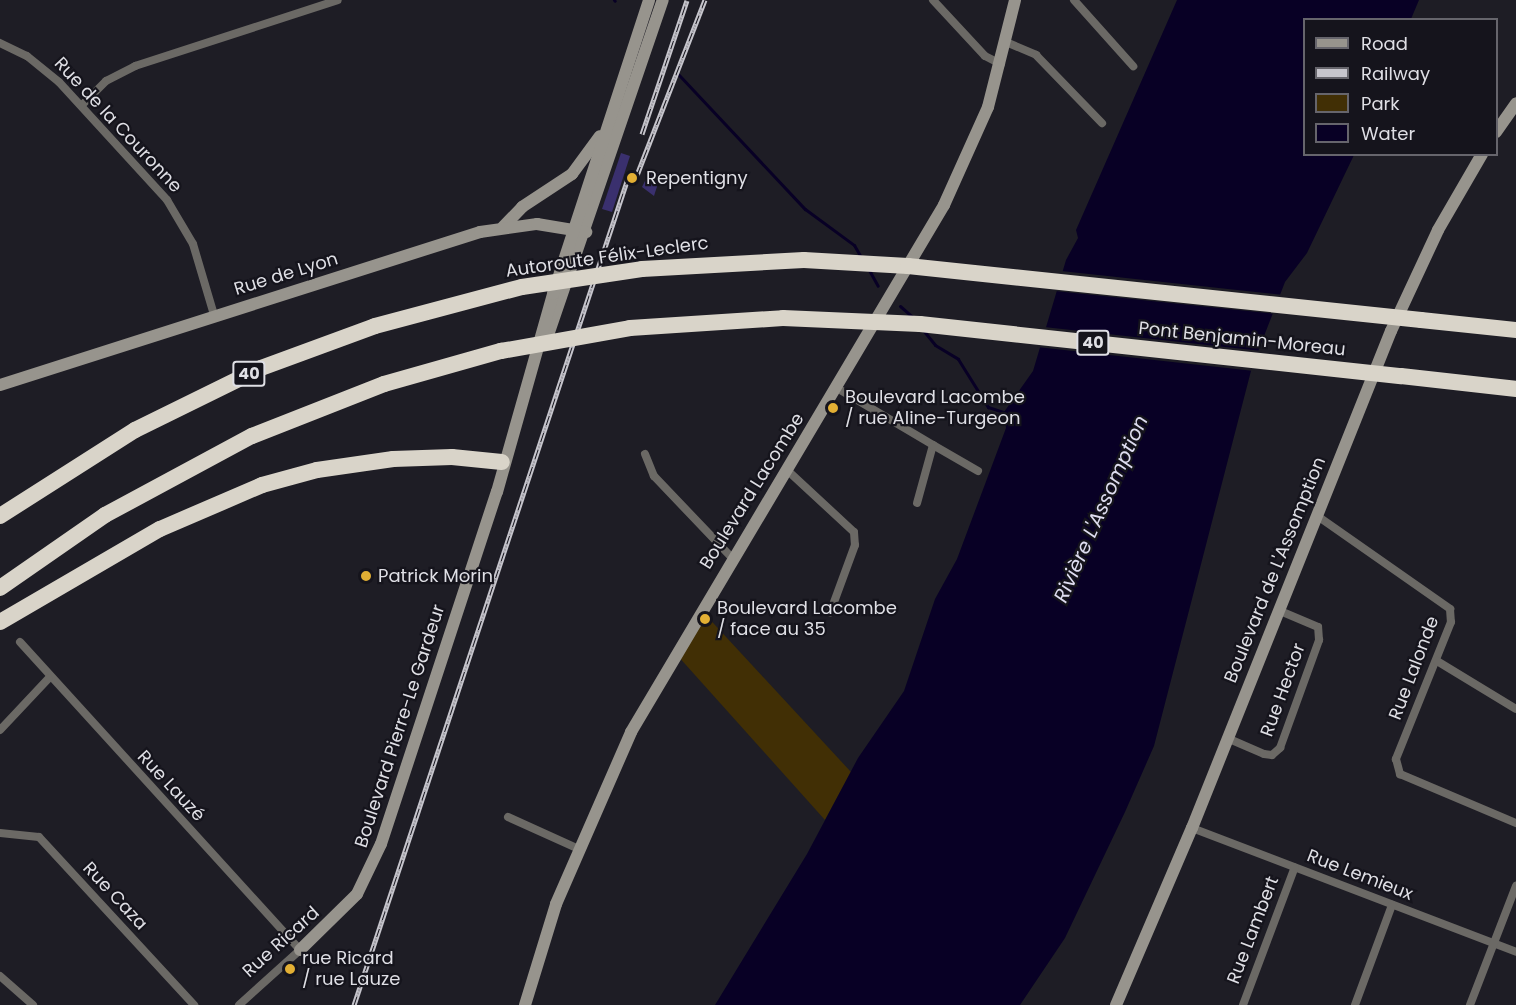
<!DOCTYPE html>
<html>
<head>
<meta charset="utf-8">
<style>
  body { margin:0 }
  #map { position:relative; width:1516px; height:1005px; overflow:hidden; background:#1e1d25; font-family:Poppins,sans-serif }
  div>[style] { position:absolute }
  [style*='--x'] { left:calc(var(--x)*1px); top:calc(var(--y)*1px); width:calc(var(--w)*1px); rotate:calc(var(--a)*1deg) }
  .green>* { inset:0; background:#412f05 }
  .water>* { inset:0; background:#080025 }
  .pier>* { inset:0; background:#1e1d25 }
  .stream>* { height:3px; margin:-1.5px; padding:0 1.5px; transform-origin:1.5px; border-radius:1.5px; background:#080025 }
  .building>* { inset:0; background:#3a306e }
  .street>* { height:8px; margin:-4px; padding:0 4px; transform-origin:4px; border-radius:4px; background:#6b6965 }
  .secondary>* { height:12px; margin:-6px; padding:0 6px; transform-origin:6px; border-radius:6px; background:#97948d }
  .highway>* { height:16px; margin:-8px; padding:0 8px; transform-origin:8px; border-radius:8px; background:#d9d4c9 }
  .rail>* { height:5px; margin-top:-2.5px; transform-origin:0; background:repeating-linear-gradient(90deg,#15141c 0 9px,#c6c5cc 0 18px); box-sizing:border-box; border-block:2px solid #c6c5cc }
  .highway-bridge>* { height:16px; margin:-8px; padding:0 8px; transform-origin:8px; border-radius:8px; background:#d9d4c9 }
  .dots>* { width:16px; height:16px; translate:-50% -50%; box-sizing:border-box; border:3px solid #15141c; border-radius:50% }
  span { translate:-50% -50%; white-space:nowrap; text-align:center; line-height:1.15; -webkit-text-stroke:4.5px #15141c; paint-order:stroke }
  .shield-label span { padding:2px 4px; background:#15141c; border:2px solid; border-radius:4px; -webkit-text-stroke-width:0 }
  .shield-label { font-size:16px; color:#dfdfe5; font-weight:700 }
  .street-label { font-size:18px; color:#dfdfe5 }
  .poi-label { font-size:18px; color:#dfdfe5 }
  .left { translate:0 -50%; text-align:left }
  .water-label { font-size:20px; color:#deddf0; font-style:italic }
  .legend { position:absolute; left:1303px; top:18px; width:195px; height:138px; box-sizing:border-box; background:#15141c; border:2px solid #66656c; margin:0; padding:8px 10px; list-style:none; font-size:18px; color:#dfdfe5 }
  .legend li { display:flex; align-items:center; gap:12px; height:30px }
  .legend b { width:30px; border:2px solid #66656c }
</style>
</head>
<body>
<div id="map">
  <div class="green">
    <div style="clip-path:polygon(703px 612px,851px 772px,825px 820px,677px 655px)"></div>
  </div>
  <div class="water">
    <div style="clip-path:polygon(1177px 0,1419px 0,1411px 19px,1304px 20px,1304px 154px,1354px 155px,1307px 253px,1285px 282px,1252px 367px,1154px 746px,1125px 812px,1065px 938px,1020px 1005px,715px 1005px,807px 854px,858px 758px,904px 691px,935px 599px,957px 559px,1006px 428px,1004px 412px,1033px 371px,1066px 260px,1078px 238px,1076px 230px)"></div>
  </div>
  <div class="pier">
    <div style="clip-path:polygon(1061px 271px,1283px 295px,1276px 314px,1055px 291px)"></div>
    <div style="clip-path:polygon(1044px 327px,1262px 351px,1254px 371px,1037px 347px)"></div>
  </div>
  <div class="stream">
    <div style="--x:614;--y:0;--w:1;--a:45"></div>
    <div style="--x:679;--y:75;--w:184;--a:46.8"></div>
    <div style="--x:805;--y:209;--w:61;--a:36.3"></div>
    <div style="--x:854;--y:245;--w:14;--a:60"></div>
    <div style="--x:869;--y:270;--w:18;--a:61"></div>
    <div style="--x:900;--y:306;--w:18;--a:41"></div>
    <div style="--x:923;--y:330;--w:19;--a:51"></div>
    <div style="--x:935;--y:345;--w:27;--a:31"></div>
    <div style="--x:958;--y:359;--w:57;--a:58"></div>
    <div style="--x:988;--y:407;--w:19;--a:18"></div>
  </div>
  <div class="building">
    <div style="clip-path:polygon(621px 153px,630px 156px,612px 212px,602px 209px)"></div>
    <div style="clip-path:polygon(650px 171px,661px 174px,654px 196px,642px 187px)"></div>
  </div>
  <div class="street">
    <div style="--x:933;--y:0;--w:76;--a:47.1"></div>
    <div style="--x:985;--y:56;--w:18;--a:27"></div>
    <div style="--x:1074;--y:0;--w:89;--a:48.2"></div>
    <div style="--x:1006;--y:42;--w:33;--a:23"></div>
    <div style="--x:1036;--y:55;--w:95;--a:45.9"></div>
    <div style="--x:0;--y:43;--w:30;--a:26"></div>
    <div style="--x:27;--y:56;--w:41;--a:39.1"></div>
    <div style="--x:59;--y:82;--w:160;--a:47.5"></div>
    <div style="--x:167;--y:200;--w:51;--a:59.4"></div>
    <div style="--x:193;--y:244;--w:74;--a:73.5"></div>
    <div style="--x:82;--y:105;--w:34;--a:-45"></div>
    <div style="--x:106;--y:81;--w:33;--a:-27"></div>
    <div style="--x:135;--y:66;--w:213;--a:-18"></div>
    <div style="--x:837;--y:388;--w:112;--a:30.7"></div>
    <div style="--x:933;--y:445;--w:60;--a:105.4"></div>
    <div style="--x:933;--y:445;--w:52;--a:30"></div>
    <div style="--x:645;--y:454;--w:24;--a:68"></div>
    <div style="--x:654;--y:476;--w:113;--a:46.4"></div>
    <div style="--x:787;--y:470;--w:91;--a:42.8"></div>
    <div style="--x:854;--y:532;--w:13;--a:86"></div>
    <div style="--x:855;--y:545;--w:72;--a:110.2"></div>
    <div style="--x:1316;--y:515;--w:164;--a:35"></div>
    <div style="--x:1450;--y:609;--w:13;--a:86"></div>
    <div style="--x:1451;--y:622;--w:148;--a:111.9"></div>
    <div style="--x:1396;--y:759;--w:16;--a:75"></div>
    <div style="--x:1400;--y:774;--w:126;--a:22.9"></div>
    <div style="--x:20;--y:642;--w:416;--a:47.7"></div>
    <div style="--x:300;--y:950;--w:82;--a:138"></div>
    <div style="--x:1437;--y:661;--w:92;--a:31.3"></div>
    <div style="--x:0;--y:730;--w:71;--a:-46.7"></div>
    <div style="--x:1227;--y:738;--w:40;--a:23.4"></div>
    <div style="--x:1264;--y:754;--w:8;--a:7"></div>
    <div style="--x:1272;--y:755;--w:11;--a:-41"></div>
    <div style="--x:1280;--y:748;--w:115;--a:-70.1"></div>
    <div style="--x:1319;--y:640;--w:13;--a:-94"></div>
    <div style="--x:1318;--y:627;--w:43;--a:-157"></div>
    <div style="--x:508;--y:817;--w:78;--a:24.3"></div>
    <div style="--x:1192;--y:828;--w:347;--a:20.9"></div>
    <div style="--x:0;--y:833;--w:39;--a:6"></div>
    <div style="--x:39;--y:837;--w:229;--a:47.3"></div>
    <div style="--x:0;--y:976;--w:44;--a:41.3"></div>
    <div style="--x:1243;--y:1005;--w:147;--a:-69.4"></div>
    <div style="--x:1355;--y:1005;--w:107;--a:-69.7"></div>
    <div style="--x:1470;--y:1005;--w:128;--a:-68.9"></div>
  </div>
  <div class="secondary">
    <div style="--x:1496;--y:132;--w:35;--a:-55"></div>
    <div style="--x:503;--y:227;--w:28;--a:-46"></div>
    <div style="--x:522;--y:207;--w:60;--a:-33.4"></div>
    <div style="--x:572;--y:174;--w:47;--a:-53.6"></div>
    <div style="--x:547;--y:338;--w:357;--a:-71.1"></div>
    <div style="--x:0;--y:385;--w:504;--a:-17.68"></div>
    <div style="--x:480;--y:232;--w:58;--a:-8"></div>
    <div style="--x:537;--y:224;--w:50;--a:9.3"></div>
    <div style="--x:300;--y:950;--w:80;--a:-44.5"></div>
    <div style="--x:357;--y:894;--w:55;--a:-64.4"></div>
    <div style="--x:381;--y:844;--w:371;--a:-71.8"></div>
    <div style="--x:497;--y:492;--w:206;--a:-74.2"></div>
    <div style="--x:553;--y:294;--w:309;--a:-71.9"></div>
    <div style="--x:525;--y:1005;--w:106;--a:-72.9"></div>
    <div style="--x:556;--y:904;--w:188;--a:-66.4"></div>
    <div style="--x:631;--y:732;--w:613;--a:-59.29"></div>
    <div style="--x:944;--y:205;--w:107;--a:-65.8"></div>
    <div style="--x:988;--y:107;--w:110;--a:-75.8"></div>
    <div style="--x:1116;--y:1005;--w:193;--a:-66.8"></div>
    <div style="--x:1192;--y:828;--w:535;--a:-68.18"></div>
    <div style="--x:1391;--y:331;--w:111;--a:-65"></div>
    <div style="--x:1438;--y:230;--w:88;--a:-59.9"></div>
  </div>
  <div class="highway">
    <div style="--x:642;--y:269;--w:162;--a:-3.2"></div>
    <div style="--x:1421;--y:320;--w:96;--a:6"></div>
    <div style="--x:630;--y:328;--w:153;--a:-3.7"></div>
    <div style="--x:1401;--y:376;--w:116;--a:6.4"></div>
    <div style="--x:0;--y:516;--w:160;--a:-32.5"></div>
    <div style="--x:135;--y:430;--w:140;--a:-26.2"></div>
    <div style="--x:261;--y:368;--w:121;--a:-20.2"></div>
    <div style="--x:375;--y:326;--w:152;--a:-14.9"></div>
    <div style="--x:0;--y:588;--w:128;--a:-34.8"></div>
    <div style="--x:105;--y:515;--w:167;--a:-28.3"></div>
    <div style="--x:252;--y:436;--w:142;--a:-21.5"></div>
    <div style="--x:384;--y:384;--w:122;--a:-15.8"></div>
    <div style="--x:0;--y:622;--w:185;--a:-30.2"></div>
    <div style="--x:160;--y:529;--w:111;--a:-23.3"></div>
    <div style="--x:262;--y:485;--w:57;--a:-15.3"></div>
    <div style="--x:317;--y:470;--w:77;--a:-8.2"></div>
    <div style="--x:393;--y:459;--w:59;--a:-1.9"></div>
    <div style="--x:452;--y:457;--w:50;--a:5.7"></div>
  </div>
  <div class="rail">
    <div style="--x:642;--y:134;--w:141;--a:-71.4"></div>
    <div style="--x:637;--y:175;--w:188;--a:-68.8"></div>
    <div style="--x:354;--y:1005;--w:871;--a:-71.67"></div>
  </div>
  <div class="highway-bridge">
    <div style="--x:804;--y:260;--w:104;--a:3.3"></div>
    <div style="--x:908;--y:266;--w:516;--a:6.01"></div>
    <div style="--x:522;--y:287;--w:121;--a:-8.5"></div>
    <div style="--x:783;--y:318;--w:137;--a:2.5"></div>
    <div style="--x:920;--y:324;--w:484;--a:6.2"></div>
    <div style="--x:501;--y:351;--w:131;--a:-10.1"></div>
  </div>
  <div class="dots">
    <div style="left:632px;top:178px;background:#e2af34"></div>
    <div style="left:833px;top:408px;background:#e2af34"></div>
    <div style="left:366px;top:576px;background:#e2af34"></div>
    <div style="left:705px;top:619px;background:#e2af34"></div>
    <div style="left:290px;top:969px;background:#e2af34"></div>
  </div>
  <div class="shield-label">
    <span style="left:1093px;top:343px">40</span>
    <span style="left:249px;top:374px">40</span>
  </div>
  <div class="street-label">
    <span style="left:118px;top:125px;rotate:47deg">Rue de la Couronne</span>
    <span style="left:607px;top:257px;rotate:-8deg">Autoroute Félix-Leclerc</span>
    <span style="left:286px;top:274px;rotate:-17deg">Rue de Lyon</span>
    <span style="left:1242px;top:339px;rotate:6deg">Pont Benjamin-Moreau</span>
    <span style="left:752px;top:491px;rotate:-58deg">Boulevard Lacombe</span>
    <span style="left:1275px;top:570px;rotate:-68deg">Boulevard de L'Assomption</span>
    <span style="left:1414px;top:668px;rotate:-69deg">Rue Lalonde</span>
    <span style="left:1283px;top:690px;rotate:-70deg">Rue Hector</span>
    <span style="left:400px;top:726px;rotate:-72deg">Boulevard Pierre-Le Gardeur</span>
    <span style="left:171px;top:786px;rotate:47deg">Rue Lauzé</span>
    <span style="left:1360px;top:875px;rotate:21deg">Rue Lemieux</span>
    <span style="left:115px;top:896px;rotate:47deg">Rue Caza</span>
    <span style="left:1253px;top:930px;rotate:-69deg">Rue Lambert</span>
    <span style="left:281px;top:942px;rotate:-42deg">Rue Ricard</span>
  </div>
  <div class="poi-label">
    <span class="left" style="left:646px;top:178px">Repentigny</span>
    <span class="left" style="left:845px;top:408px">Boulevard Lacombe<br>/ rue Aline-Turgeon</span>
    <span class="left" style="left:378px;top:576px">Patrick Morin</span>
    <span class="left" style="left:717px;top:619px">Boulevard Lacombe<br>/ face au 35</span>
    <span class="left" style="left:302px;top:969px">rue Ricard<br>/ rue Lauze</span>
  </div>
  <div class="water-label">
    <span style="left:1101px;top:509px;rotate:-66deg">Rivière L'Assomption</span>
  </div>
  <ul class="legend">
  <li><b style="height:8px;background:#97948d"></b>Road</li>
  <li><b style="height:8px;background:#c6c5cc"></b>Railway</li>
  <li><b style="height:16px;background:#412f05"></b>Park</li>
  <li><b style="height:16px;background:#080025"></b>Water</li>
  </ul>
</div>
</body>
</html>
